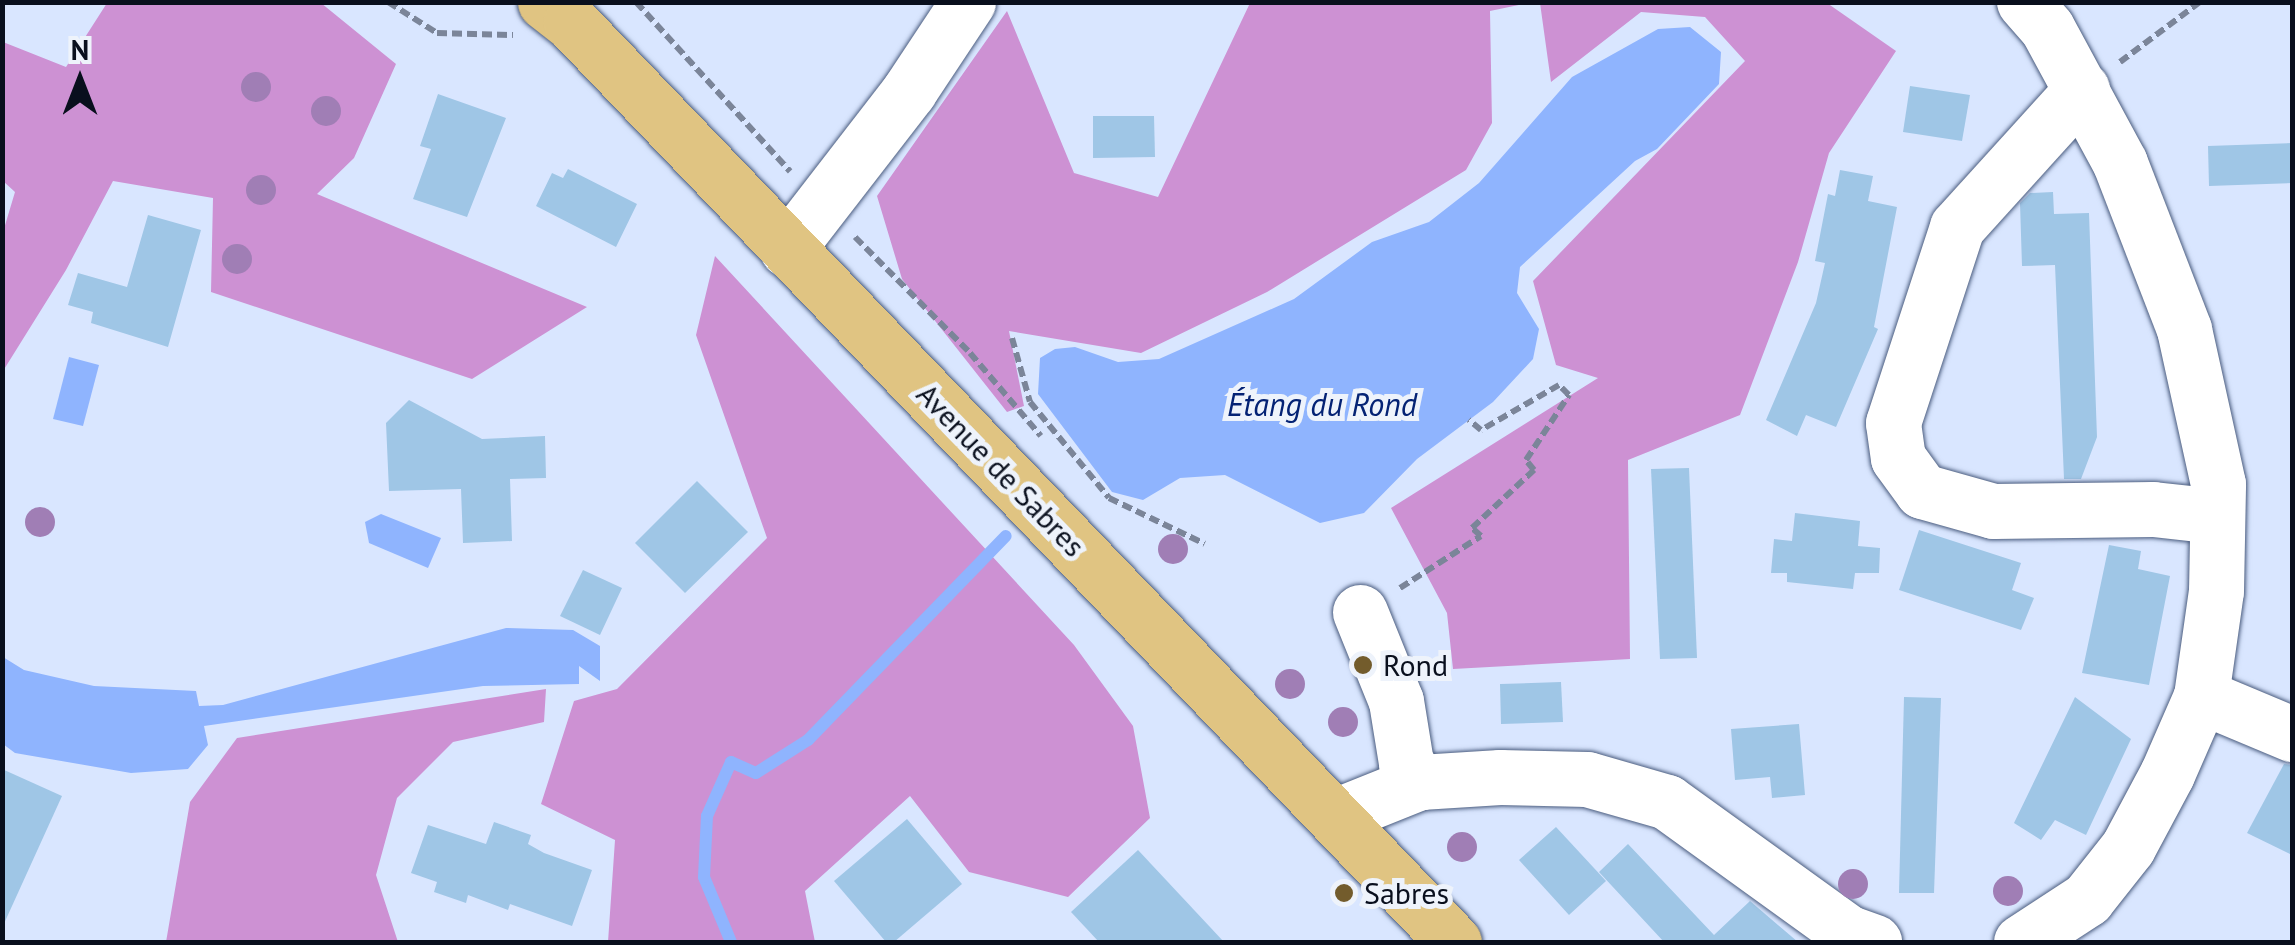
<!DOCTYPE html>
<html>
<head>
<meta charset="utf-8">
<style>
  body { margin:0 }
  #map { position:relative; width:2295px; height:945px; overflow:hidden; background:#d9e6ff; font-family:"PT Sans",sans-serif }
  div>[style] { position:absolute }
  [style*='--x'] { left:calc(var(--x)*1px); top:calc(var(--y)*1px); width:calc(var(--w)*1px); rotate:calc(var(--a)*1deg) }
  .forest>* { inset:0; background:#cd91d3 }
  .water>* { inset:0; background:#8fb4fe }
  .stream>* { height:12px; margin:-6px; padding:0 6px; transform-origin:6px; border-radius:6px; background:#8fb4fe }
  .building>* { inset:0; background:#9fc6e6 }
  .path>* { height:6px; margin-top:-3px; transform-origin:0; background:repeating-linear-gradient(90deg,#7b8599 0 10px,transparent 0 15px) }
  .roads { filter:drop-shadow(0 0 2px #4a5c7f) drop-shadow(0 0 2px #4a5c7f) }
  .minor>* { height:55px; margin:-27.5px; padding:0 27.5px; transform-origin:27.5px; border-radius:27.5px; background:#fff }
  .major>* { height:55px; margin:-27.5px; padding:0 27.5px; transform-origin:27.5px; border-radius:27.5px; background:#e0c482 }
  .trees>* { width:30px; height:30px; margin:-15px; border-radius:50%; background:#a07eb5 }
  .dots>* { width:28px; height:28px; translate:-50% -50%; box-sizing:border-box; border:5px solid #eef3fb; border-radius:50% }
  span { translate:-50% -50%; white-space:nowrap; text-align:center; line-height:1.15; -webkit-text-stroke:10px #eef3fb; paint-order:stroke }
  .street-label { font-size:30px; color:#090f1d }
  .poi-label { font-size:30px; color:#090f1d }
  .left { translate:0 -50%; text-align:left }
  .water-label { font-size:32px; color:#042274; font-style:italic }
  .frame { position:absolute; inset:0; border:5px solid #090f1d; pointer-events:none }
  .north { position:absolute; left:30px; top:30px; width:100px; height:100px; -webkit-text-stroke:8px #eef3fb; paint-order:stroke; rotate:0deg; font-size:28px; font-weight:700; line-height:40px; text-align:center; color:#090f1d }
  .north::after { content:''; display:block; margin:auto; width:35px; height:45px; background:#090f1d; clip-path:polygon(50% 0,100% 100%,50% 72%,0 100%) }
</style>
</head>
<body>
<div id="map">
  <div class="forest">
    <div style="clip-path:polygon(107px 3px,321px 3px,396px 64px,354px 158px,317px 194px,587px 307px,472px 379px,211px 292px,213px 198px,113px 181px,66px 270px,3px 371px,3px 232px,15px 192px,3px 181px,3px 42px,66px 67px)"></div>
    <div style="clip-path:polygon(1250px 3px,1529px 3px,1490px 11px,1492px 123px,1466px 170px,1267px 292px,1141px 353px,1009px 331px,1024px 406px,1007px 412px,902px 279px,877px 196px,1007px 11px,1074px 173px,1158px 197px)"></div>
    <div style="clip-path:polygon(1540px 3px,1827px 3px,1896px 51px,1829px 153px,1798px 262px,1740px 415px,1628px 460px,1630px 659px,1453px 669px,1447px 613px,1391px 508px,1598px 378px,1556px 365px,1533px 281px,1745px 61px,1705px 17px,1641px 12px,1551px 82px)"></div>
    <div style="clip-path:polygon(715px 256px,1074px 645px,1133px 726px,1150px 818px,1068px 897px,969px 872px,910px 796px,805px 891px,815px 942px,608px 942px,615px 840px,541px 804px,574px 701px,617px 689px,767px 538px,696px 335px)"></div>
    <div style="clip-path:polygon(546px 689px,544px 722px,453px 742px,397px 798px,376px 875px,398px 942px,166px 942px,190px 802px,237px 738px)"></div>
  </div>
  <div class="water">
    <div style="clip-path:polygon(1690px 27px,1721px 52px,1719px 84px,1657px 149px,1635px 161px,1520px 267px,1517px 293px,1539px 329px,1533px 359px,1493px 402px,1417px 459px,1364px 513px,1320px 523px,1225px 475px,1180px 478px,1143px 500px,1112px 492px,1038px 394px,1040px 358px,1055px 349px,1075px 347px,1118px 362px,1159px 359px,1294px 299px,1372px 242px,1429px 222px,1479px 183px,1572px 77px,1658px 29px)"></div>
    <div style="clip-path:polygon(69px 357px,99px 365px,83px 426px,53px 419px)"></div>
    <div style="clip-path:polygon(381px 514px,441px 538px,428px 568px,369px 543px,365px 522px)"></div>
    <div style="clip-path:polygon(506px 628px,573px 630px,600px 646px,600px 681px,579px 666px,579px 684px,483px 686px,204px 726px,208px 745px,188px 769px,131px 773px,15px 753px,3px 744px,3px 657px,24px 670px,94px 686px,196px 691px,199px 706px,223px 705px)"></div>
  </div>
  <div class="stream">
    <div style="--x:731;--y:942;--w:70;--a:-112.6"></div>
    <div style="--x:704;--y:877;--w:61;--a:-87.2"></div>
    <div style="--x:707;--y:816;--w:59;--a:-66"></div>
    <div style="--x:731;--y:762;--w:27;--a:24"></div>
    <div style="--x:756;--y:773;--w:62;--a:-32.4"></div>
    <div style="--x:808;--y:740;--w:284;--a:-45.9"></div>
  </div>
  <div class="building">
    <div style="clip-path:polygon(1910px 86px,1970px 95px,1962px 141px,1903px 132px)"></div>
    <div style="clip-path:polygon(438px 94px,506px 118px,467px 217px,413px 199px,431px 149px,420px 146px)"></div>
    <div style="clip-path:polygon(1093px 116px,1154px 116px,1155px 157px,1093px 158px)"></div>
    <div style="clip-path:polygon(2292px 143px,2292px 183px,2209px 186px,2208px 146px)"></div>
    <div style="clip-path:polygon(568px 169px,637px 204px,616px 247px,536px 206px,552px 173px,563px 178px)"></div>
    <div style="clip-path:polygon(1840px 170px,1873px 176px,1868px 201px,1897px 207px,1874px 327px,1878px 329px,1836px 427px,1806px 415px,1797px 436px,1766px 420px,1816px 303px,1825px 263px,1815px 261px,1828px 194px,1835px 196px)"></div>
    <div style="clip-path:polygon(2053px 192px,2054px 214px,2089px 213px,2097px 437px,2081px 479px,2064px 479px,2055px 265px,2022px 266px,2020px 203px,2030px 193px)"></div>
    <div style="clip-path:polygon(148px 215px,201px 230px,168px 347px,91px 323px,93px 312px,68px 305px,78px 273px,127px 287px)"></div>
    <div style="clip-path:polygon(409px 400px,482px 439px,545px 436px,546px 478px,510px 479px,512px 541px,463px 543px,461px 489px,389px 491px,386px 423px)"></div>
    <div style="clip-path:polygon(1689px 468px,1697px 658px,1660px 659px,1651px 469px)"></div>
    <div style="clip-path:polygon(697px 481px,748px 532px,685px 593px,635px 543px)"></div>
    <div style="clip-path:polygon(1795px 513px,1860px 521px,1858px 546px,1880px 548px,1879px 573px,1855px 573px,1853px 589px,1787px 582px,1787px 573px,1771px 573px,1774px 539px,1792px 541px)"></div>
    <div style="clip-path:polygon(1919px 530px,2021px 563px,2012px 590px,2034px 598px,2021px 630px,1899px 590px)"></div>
    <div style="clip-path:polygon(2109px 545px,2141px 551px,2138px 569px,2170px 576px,2149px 685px,2082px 673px)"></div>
    <div style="clip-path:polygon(583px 570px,622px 588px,600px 635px,560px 616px)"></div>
    <div style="clip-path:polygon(1561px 682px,1563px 722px,1501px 724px,1500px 684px)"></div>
    <div style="clip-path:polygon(1904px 697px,1941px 698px,1934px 893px,1899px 893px)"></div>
    <div style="clip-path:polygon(2075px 697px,2131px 739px,2086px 835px,2055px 820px,2041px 840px,2014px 823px)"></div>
    <div style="clip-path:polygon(1799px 724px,1805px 795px,1772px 798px,1770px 777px,1735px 780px,1731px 729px)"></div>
    <div style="clip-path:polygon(2284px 764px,2292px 765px,2292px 855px,2247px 833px)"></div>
    <div style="clip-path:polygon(2px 769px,62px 796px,2px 928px)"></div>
    <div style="clip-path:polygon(907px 819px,962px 884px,894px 942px,886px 942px,834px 881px)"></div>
    <div style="clip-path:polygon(494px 822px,531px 835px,528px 844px,544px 853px,592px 870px,572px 926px,510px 904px,508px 910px,468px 895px,466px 903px,434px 892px,437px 882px,411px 873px,428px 825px,486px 844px)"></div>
    <div style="clip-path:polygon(1556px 827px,1606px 881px,1569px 915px,1519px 860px)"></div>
    <div style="clip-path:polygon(1628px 844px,1714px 935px,1750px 901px,1798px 942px,1664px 942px,1599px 872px)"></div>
    <div style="clip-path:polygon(1138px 850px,1224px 942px,1099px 942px,1071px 912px)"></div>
  </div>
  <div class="path">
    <div style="--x:388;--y:2;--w:58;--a:32.3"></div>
    <div style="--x:437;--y:33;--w:76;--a:1.5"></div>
    <div style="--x:636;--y:2;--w:229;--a:47.7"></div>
    <div style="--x:2120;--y:62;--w:100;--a:-36.9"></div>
    <div style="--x:855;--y:237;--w:163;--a:45.2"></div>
    <div style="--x:970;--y:353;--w:109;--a:49.5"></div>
    <div style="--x:1012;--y:338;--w:66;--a:74.3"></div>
    <div style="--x:1030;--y:402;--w:124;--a:50.5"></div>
    <div style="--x:1109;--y:498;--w:106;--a:25.6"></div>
    <div style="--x:1400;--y:588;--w:96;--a:-32.7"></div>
    <div style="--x:1481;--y:536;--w:12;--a:-138"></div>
    <div style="--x:1472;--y:528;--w:85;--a:-43.1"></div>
    <div style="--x:1534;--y:470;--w:13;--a:-129"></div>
    <div style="--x:1526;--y:460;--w:78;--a:-56.5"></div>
    <div style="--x:1569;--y:395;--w:14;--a:-135"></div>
    <div style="--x:1559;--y:385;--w:90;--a:150"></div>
    <div style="--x:1481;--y:430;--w:16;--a:-140"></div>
  </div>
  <div class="roads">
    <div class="minor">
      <div style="--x:2082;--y:89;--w:186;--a:132.2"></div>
      <div style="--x:1957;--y:227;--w:206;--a:108.1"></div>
      <div style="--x:1893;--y:423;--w:35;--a:82"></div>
      <div style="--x:1898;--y:458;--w:41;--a:54"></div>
      <div style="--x:1922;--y:491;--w:74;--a:15.7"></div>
      <div style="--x:1993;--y:511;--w:160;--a:-0.7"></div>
      <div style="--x:2153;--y:509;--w:63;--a:6.3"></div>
      <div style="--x:787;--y:249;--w:200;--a:-52.3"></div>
      <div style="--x:909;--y:91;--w:107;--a:-56.5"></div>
      <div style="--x:1360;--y:612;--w:96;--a:68"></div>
      <div style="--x:1396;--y:701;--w:63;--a:80.8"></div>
      <div style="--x:1406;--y:763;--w:24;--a:54"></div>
      <div style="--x:2201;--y:696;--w:99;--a:22.7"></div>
      <div style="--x:1335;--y:816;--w:92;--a:-21.8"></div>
      <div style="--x:1420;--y:782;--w:80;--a:-3.6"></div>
      <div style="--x:1500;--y:777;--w:87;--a:1.3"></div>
      <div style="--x:1587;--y:779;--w:83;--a:16"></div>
      <div style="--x:1667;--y:802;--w:222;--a:35.8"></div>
      <div style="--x:1847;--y:932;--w:29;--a:20"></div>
      <div style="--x:2021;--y:942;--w:79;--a:-33.1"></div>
      <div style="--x:2087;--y:899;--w:66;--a:-51.7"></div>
      <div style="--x:2128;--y:847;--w:83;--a:-61.9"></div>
      <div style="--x:2167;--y:774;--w:85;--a:-66.4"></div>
      <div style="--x:2201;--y:696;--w:106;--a:-81.9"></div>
      <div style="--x:2216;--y:591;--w:107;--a:-88.9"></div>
      <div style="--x:2218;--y:484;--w:159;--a:-102.4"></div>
      <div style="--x:2184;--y:329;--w:178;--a:-111.1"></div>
      <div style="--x:2120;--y:163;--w:153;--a:-118.4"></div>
      <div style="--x:2047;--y:28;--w:35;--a:-131"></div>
    </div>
    <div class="major">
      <div style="--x:545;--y:2;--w:33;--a:38"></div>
      <div style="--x:571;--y:22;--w:1275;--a:46.18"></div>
    </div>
  </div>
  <div class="trees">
    <div style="left:256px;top:87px"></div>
    <div style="left:326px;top:111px"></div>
    <div style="left:261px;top:190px"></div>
    <div style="left:237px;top:259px"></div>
    <div style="left:40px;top:522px"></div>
    <div style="left:1173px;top:549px"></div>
    <div style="left:1290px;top:684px"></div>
    <div style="left:1343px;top:722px"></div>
    <div style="left:1462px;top:847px"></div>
    <div style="left:1853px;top:884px"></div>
    <div style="left:2008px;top:891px"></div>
  </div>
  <div class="dots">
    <div style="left:1363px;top:665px;background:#735c2c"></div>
    <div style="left:1344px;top:893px;background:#735c2c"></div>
  </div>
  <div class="street-label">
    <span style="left:1001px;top:470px;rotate:46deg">Avenue de Sabres</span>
  </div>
  <div class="poi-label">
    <span class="left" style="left:1383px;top:665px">Rond</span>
    <span class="left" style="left:1364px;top:893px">Sabres</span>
  </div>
  <div class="water-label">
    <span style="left:1322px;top:404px">Étang du Rond</span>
  </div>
  <div class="frame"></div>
  <div class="north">N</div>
</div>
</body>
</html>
